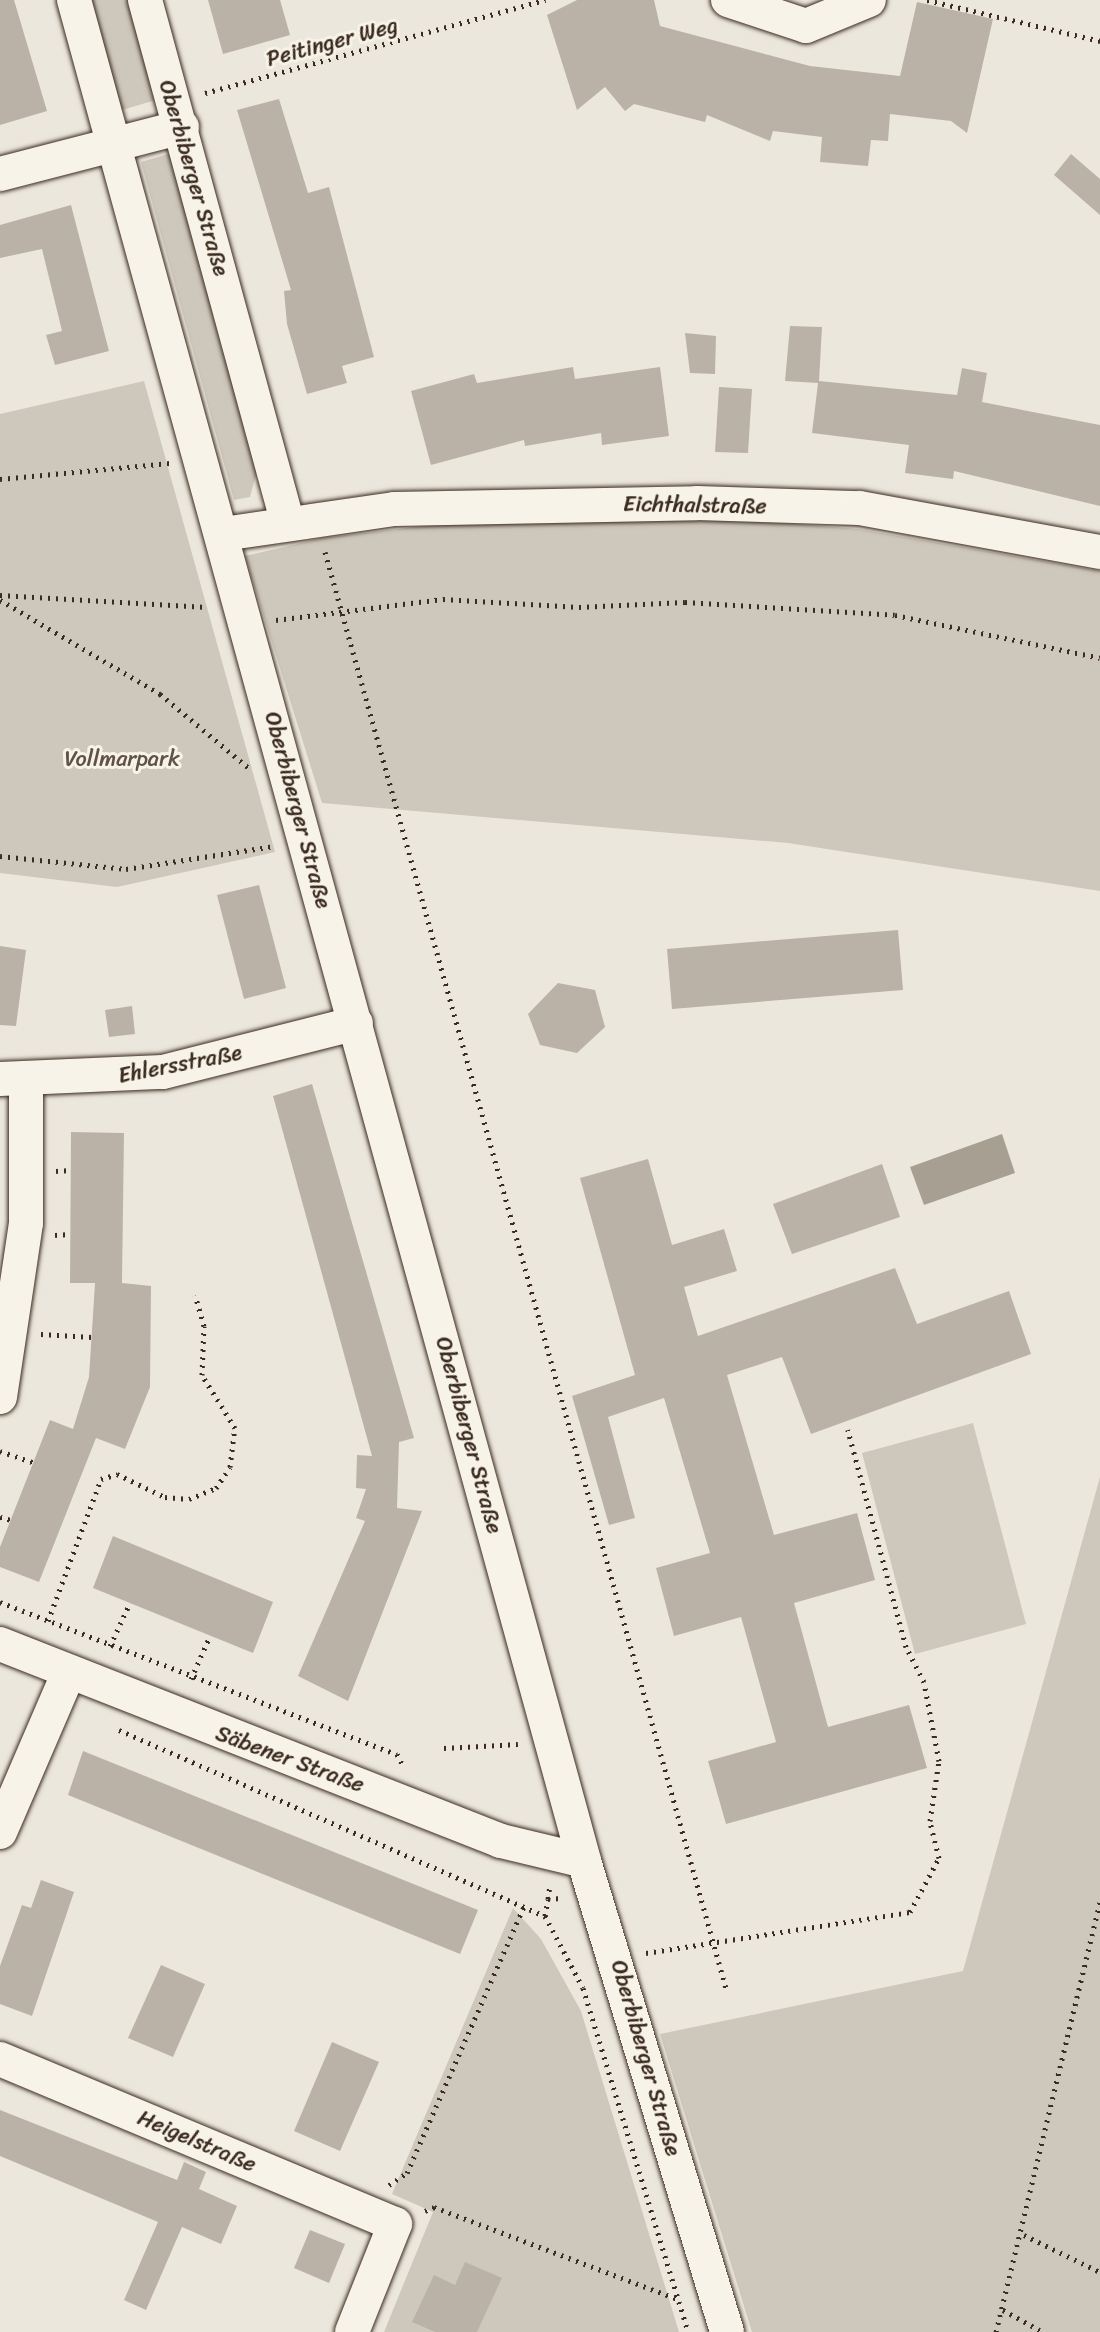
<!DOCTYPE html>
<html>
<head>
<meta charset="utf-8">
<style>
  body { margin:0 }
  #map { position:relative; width:1100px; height:2332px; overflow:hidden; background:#ece7dc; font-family:Sriracha,sans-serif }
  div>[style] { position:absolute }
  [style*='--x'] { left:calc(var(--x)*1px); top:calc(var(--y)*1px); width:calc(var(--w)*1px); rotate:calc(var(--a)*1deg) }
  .green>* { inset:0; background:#cec8bc }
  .water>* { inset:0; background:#a89f93 }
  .building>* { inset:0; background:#bab2a7 }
  .path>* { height:5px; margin-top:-2.5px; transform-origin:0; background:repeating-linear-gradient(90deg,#3b2a1e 0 2px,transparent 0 8px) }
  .roads { filter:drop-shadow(0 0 2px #3b2a1e) drop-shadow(0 0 2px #3b2a1e) }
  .minor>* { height:34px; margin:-17px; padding:0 17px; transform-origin:17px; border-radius:17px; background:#f7f3e8 }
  span { translate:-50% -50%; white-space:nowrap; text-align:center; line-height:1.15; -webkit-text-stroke:6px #f7f3e8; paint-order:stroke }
  .street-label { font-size:22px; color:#3b2a1e }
  .park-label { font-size:22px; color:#605246 }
</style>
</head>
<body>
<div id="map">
  <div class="green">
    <div style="clip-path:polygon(81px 0,128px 0,156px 100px,122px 110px,103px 81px)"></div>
    <div style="clip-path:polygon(172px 153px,257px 471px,250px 497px,234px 500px,141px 162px)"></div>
    <div style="clip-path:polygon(144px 381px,275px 852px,117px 887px,0 873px,0 414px)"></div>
    <div style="clip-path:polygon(703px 517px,858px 529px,1100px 571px,1100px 891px,788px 843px,322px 803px,245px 556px,323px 538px,482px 519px)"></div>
    <div style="clip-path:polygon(973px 1423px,1026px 1624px,915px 1654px,862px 1453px)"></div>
    <div style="clip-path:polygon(1100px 1477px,1100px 2332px,752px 2332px,660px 2034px,963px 1971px)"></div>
    <div style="clip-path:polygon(513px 1908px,541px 1939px,581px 2011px,679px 2332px,384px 2332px,433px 2212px,392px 2194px)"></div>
  </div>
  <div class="water">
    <div style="clip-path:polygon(1002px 1134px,1015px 1173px,924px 1205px,910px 1167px)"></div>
  </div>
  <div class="building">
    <div style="clip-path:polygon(0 0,14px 0,47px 111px,0 125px)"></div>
    <div style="clip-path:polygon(208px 0,280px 0,290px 35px,223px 54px)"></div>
    <div style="clip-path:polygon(577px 0,654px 0,660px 26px,810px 66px,900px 76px,917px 2px,993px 19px,967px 133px,951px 121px,890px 114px,888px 141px,871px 140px,868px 166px,820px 162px,822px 137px,773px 131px,770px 141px,707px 115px,705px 122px,634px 104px,625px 111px,605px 87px,577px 110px,547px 15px)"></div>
    <div style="clip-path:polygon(279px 99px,308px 193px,329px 187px,374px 357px,342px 366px,347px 383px,307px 394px,287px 324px,284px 291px,291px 290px,237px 110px)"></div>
    <div style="clip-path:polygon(1071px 154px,1100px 179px,1100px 215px,1054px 175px)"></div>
    <div style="clip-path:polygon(71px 205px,109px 351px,55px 365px,46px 335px,62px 331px,42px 249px,0 258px,0 225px)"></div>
    <div style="clip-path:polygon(790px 326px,822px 327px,819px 381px,957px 395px,962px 368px,987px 373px,982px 402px,1100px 425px,1100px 506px,954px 471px,953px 479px,905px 473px,909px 445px,812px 433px,818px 383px,785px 381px)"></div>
    <div style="clip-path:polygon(685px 333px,716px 336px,715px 374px,690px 373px)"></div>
    <div style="clip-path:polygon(573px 367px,575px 379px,660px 367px,669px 436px,602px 445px,601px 433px,525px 446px,524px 440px,431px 465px,411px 391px,474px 374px,477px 383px)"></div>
    <div style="clip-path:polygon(719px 387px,752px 389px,748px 453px,715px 452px)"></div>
    <div style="clip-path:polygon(259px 885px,286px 988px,244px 999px,217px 895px)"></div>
    <div style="clip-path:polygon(898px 930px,903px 990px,672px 1009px,667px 949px)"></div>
    <div style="clip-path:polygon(0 946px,26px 950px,16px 1026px,0 1025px)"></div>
    <div style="clip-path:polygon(558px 983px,595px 990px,605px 1027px,577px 1053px,540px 1045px,528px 1014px)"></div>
    <div style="clip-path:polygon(132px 1006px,135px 1034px,109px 1037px,105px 1010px)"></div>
    <div style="clip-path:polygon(312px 1084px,414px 1438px,399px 1442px,397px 1508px,422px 1511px,348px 1701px,298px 1676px,365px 1521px,356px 1518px,366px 1489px,356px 1488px,357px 1455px,372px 1456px,273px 1096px)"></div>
    <div style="clip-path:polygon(71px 1132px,124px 1133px,122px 1283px,151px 1286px,150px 1387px,125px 1449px,96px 1438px,39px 1582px,0 1567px,0 1547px,50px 1420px,73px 1429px,89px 1377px,95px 1283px,70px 1283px)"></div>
    <div style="clip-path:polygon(648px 1159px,672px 1245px,724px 1229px,737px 1271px,684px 1287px,698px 1336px,895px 1268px,917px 1324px,1009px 1291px,1031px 1354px,811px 1434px,782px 1357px,727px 1375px,774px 1535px,857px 1513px,875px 1580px,794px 1603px,828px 1727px,909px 1705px,927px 1768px,726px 1824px,708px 1761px,776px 1742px,741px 1617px,674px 1636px,656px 1568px,710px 1553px,664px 1398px,608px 1417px,635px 1518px,609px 1525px,572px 1396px,635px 1375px,580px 1178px)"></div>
    <div style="clip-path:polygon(882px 1164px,900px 1217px,792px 1254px,773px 1204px)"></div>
    <div style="clip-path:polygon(113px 1536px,273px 1602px,253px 1653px,93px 1588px)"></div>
    <div style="clip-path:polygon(83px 1751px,478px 1910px,460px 1954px,68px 1795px)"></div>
    <div style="clip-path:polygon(41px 1880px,74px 1892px,32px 2016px,0 2004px,0 1966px,22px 1905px,31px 1908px)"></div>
    <div style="clip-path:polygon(161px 1965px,205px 1984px,173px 2057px,128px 2038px)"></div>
    <div style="clip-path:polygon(332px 2042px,379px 2062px,340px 2151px,294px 2131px)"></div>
    <div style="clip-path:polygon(0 2110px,177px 2180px,184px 2162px,206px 2172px,199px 2189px,237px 2206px,221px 2244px,182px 2227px,146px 2310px,124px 2300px,158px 2222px,0 2156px)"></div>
    <div style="clip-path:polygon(310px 2230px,345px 2244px,329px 2283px,294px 2268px)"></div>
    <div style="clip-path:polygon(465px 2262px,502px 2278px,477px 2332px,435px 2332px,412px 2322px,434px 2275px,455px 2285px)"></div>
  </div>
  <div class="path">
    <div style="--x:927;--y:0;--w:178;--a:13.3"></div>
    <div style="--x:205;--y:93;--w:353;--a:-15.3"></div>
    <div style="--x:0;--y:479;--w:171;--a:-5.4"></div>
    <div style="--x:325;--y:552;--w:1495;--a:74.4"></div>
    <div style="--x:0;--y:595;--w:207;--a:3.3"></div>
    <div style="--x:0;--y:600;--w:186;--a:30.4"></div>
    <div style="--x:160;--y:694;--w:117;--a:39.8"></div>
    <div style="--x:276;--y:620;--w:168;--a:-7.2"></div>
    <div style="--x:443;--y:599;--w:136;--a:3.4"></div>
    <div style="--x:579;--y:607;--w:106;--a:-2.7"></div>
    <div style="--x:685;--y:602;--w:210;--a:3.5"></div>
    <div style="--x:895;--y:615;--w:209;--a:11.8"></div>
    <div style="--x:0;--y:856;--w:127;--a:5.9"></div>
    <div style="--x:126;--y:869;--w:150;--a:-8.8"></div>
    <div style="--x:56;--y:1171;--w:15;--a:-4"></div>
    <div style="--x:55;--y:1235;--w:15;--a:-4"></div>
    <div style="--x:41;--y:1334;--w:51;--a:3.4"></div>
    <div style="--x:0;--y:1451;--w:36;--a:19"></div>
    <div style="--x:0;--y:1517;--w:11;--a:15"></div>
    <div style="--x:0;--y:1602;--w:425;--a:21"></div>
    <div style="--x:397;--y:1754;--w:13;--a:63"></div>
    <div style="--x:48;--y:1621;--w:152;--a:-69.5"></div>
    <div style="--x:101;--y:1479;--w:17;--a:-17"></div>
    <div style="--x:117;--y:1474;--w:53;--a:25.6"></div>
    <div style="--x:165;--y:1497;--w:24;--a:5"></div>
    <div style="--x:189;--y:1499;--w:29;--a:-22"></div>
    <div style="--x:216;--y:1488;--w:25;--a:-56"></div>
    <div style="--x:230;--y:1467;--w:39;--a:-83"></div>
    <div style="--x:235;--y:1428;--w:62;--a:-121.9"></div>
    <div style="--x:202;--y:1375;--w:49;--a:-87.7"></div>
    <div style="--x:204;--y:1326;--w:32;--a:-106"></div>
    <div style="--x:110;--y:1646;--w:47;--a:-65.1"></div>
    <div style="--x:191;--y:1679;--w:47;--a:-66.2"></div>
    <div style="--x:119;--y:1730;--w:465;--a:23.6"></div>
    <div style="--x:545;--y:1916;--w:81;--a:62.2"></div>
    <div style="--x:583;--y:1988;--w:360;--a:73"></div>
    <div style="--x:444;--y:1748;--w:74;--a:-3.1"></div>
    <div style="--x:548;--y:1899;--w:14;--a:-82"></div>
    <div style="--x:545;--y:1916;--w:17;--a:-80"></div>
    <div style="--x:548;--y:1899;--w:13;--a:-4"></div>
    <div style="--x:646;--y:1953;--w:267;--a:-8.8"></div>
    <div style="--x:910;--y:1912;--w:61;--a:-61.8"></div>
    <div style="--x:939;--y:1858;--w:38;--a:-104"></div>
    <div style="--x:930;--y:1821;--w:61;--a:-81.5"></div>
    <div style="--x:939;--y:1761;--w:80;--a:-100.8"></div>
    <div style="--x:924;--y:1682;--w:39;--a:-117"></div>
    <div style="--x:906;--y:1647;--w:225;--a:-105"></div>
    <div style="--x:389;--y:2185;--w:22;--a:-34"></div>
    <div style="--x:407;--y:2173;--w:294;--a:-66.3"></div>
    <div style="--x:425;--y:2211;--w:10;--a:-24"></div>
    <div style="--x:434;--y:2207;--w:260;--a:20.7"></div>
    <div style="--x:1024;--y:2235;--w:85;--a:26"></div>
    <div style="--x:1003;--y:2310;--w:46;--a:28.8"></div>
    <div style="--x:996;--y:2332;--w:443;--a:-76.4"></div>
  </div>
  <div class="roads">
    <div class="minor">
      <div style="--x:74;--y:0;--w:1930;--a:74.67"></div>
      <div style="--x:584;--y:1861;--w:492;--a:73.1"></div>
      <div style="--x:145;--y:0;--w:543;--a:74.74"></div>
      <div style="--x:728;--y:0;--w:82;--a:18.4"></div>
      <div style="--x:806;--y:26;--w:68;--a:-22.4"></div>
      <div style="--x:0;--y:174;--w:188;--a:-14.5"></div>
      <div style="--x:223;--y:534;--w:173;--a:-8.3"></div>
      <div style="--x:394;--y:509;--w:303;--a:-1.1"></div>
      <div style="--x:697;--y:503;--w:163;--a:1.8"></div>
      <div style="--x:860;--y:508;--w:244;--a:10.4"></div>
      <div style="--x:0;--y:1079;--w:163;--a:-2.5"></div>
      <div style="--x:163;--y:1072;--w:199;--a:-14.2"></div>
      <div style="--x:0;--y:1397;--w:176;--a:-81.5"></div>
      <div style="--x:26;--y:1223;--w:143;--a:-90"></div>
      <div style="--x:0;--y:1644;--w:538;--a:21.47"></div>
      <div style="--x:501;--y:1841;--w:85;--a:13.5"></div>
      <div style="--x:0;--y:1832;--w:174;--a:-66.7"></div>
      <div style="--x:0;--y:2059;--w:428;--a:22.7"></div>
      <div style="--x:395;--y:2224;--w:116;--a:111.7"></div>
    </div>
  </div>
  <div class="street-label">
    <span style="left:332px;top:42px;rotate:-15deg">Peitinger Weg</span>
    <span style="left:194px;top:178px;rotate:74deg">Oberbiberger Straße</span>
    <span style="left:695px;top:505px;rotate:1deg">Eichthalstraße</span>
    <span style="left:298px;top:810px;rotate:75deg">Oberbiberger Straße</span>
    <span style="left:180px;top:1064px;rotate:-11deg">Ehlersstraße</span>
    <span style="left:469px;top:1435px;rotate:75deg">Oberbiberger Straße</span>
    <span style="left:290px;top:1759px;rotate:20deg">Säbener Straße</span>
    <span style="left:646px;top:2058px;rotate:74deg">Oberbiberger Straße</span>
    <span style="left:197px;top:2141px;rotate:23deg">Heigelstraße</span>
  </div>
  <div class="park-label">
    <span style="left:122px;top:759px">Vollmarpark</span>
  </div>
</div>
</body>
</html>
